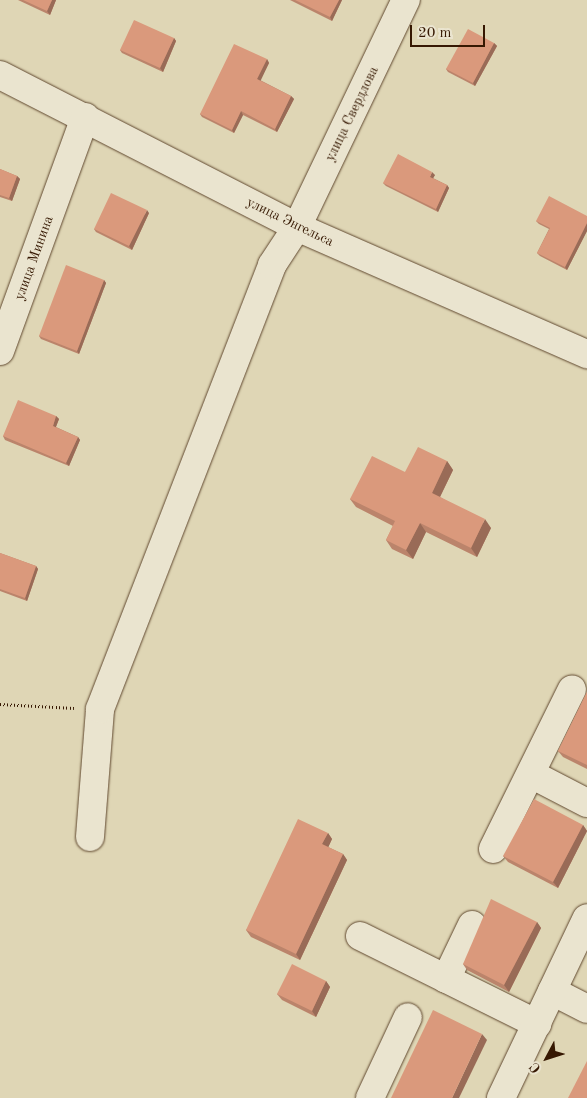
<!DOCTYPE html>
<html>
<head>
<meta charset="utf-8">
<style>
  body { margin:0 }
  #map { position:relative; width:587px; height:1098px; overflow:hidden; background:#dfd6b5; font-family:"Old Standard TT",serif }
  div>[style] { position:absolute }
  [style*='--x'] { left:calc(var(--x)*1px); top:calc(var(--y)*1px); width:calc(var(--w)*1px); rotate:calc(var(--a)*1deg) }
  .path>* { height:3px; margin-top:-1.5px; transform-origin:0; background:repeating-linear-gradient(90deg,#361802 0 1px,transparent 0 3.5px) }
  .roads { filter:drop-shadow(0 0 1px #60482f) drop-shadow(0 0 1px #60482f) }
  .minor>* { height:28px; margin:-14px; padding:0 14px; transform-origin:14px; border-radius:14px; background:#eae4cf }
  .wall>* { inset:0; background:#bb846b }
  .shaded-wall>* { inset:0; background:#996b57 }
  .building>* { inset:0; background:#da997c }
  span { translate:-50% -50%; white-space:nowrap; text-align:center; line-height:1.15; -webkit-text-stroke:4.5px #eae4cf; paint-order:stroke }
  .street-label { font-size:14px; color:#361802 }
  .north { position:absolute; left:522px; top:1033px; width:50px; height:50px; -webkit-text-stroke:4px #eae4cf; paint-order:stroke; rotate:230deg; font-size:14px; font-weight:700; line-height:20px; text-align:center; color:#361802 }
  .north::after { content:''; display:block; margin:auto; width:18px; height:22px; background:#361802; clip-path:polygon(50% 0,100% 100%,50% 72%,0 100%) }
  .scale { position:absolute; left:410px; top:25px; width:75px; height:22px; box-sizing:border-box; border:2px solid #361802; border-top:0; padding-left:6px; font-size:15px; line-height:18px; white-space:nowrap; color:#361802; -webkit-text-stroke:4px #eae4cf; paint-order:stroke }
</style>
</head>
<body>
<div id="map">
  <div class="path">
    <div style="--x:0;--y:704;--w:74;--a:3.1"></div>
  </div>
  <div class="roads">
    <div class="minor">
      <div style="--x:0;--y:75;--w:334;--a:27.1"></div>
      <div style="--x:297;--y:227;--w:317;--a:23.7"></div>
      <div style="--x:0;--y:351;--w:249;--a:-70"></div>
      <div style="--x:531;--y:774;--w:63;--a:27.4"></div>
      <div style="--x:90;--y:837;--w:128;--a:-85.5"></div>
      <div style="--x:100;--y:709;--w:476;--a:-68.8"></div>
      <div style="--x:272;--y:265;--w:45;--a:-56.7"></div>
      <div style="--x:297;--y:227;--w:252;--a:-64.4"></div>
      <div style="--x:493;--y:849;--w:178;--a:-63.7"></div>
      <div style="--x:360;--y:936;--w:198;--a:26.4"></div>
      <div style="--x:446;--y:979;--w:60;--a:-64.3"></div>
      <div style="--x:552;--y:991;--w:39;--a:27"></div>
      <div style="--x:370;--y:1098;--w:89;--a:-64.9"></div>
      <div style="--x:501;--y:1098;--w:199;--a:-64.5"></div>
    </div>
  </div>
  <div class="wall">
    <div style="clip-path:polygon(18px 0,56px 0,50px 15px)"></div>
    <div style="clip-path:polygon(290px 0,342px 0,332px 21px)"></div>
    <div style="clip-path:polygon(174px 38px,176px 41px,163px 72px,122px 53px,120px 50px)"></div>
    <div style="clip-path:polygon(494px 43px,497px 46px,475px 86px,448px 72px,446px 69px)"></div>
    <div style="clip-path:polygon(267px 59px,269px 63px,260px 80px,291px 96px,294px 99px,277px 132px,243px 115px,234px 133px,202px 117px,200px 114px)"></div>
    <div style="clip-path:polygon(0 169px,17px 176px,20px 179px,12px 201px,0 197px)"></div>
    <div style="clip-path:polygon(435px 175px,433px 178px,447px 185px,449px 188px,438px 212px,386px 186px,383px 183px)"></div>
    <div style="clip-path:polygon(149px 213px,132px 250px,96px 232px,94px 229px)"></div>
    <div style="clip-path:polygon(587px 216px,587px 231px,567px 270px,540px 256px,537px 253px,549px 229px,539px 224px,536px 221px)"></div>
    <div style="clip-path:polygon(104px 280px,106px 283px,79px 354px,41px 339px,39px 336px)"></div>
    <div style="clip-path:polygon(56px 416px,59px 419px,56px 427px,78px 437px,80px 440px,69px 466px,5px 440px,3px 436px)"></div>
    <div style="clip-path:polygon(447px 461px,453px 470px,440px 497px,491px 528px,477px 557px,426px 532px,413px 559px,392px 549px,386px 540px,393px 526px,356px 507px,350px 499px,405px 472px)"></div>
    <div style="clip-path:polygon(0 553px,36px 566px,38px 569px,27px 601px,0 591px)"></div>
    <div style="clip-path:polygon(587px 692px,587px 769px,563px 757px,558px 751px)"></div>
    <div style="clip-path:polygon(583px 825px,587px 831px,558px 888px,508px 862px,503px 856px)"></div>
    <div style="clip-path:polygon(328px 833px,332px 839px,328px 847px,343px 854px,347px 860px,300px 960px,251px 937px,246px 930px)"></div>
    <div style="clip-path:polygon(537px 922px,541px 928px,509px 992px,467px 970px,463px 964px)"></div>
    <div style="clip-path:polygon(326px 981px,330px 987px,316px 1017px,282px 1000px,277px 994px)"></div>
  </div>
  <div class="shaded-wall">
    <div style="clip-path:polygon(52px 0,56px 0,50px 15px,47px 11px)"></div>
    <div style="clip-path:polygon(339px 0,342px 0,332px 21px,330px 17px)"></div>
    <div style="clip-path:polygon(174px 38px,176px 41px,163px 72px,160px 68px)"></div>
    <div style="clip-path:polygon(494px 43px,497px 46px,475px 86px,473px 83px)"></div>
    <div style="clip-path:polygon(267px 59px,269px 63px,260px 82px,257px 79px)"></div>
    <div style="clip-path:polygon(291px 96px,294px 99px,277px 132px,275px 129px)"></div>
    <div style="clip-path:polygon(241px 111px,243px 115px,234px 133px,232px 130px)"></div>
    <div style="clip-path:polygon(432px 172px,435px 175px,432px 180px,430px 177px)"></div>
    <div style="clip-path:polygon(17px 176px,20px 179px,12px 201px,9px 198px)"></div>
    <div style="clip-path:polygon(447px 185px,449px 188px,438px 212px,436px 209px)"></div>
    <div style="clip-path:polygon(147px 210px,149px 213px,132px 250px,129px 246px)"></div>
    <div style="clip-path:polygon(587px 223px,587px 231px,567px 270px,565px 267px)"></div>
    <div style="clip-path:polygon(104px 280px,106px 283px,79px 354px,77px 351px)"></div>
    <div style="clip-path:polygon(56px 416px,59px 419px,55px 429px,53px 426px)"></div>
    <div style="clip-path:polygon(78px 437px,80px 440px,69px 466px,66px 463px)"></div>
    <div style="clip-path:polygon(447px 461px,453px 470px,438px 501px,432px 493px)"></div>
    <div style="clip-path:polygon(485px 519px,491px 528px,477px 557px,471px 548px)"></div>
    <div style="clip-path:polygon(420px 523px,426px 532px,413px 559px,406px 550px)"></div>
    <div style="clip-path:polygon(36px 566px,38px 569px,27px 601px,25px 598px)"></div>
    <div style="clip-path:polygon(583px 825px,587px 831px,558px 888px,553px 882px)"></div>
    <div style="clip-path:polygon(328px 833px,332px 839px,327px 850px,322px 844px)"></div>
    <div style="clip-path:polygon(343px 854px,347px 860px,300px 960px,296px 954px)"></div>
    <div style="clip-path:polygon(537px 922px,541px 928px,509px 992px,504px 985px)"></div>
    <div style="clip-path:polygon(326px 981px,330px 987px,316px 1017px,312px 1011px)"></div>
    <div style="clip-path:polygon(482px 1034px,487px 1040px,459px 1098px,452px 1098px)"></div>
  </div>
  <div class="building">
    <div style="clip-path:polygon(23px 0,52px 0,47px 11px)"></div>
    <div style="clip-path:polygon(295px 0,339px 0,330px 17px)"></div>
    <div style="clip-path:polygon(134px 20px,174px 38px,160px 68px,120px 50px)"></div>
    <div style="clip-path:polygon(468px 29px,494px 43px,473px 83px,446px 69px)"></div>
    <div style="clip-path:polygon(234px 44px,267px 59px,257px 79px,291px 96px,275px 129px,241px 111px,232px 130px,200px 114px)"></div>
    <div style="clip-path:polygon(398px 154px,432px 172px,430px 177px,447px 185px,436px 209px,383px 183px)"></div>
    <div style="clip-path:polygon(0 169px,17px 176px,9px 198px,0 195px)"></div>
    <div style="clip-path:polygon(111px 193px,147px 210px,129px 246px,94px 229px)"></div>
    <div style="clip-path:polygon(549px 196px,587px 216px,587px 223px,565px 267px,537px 253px,550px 228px,536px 221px)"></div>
    <div style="clip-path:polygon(66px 265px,104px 280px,77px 351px,39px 336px)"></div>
    <div style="clip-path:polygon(18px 400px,56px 416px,53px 426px,78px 437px,66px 463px,3px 436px)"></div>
    <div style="clip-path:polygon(418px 447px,447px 461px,432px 493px,485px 519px,471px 548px,420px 523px,406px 550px,386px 540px,395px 521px,350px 499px,372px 456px,405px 472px)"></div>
    <div style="clip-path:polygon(0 553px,36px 566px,25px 598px,0 589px)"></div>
    <div style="clip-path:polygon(587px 692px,587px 765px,558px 751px)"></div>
    <div style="clip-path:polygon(534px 799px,583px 825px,553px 882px,503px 856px)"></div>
    <div style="clip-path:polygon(298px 819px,328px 833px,322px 844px,343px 854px,296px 954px,246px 930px)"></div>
    <div style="clip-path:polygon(491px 899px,537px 922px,504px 985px,463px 964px)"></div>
    <div style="clip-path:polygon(292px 964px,326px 981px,312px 1011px,277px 994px)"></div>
    <div style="clip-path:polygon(433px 1010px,482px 1034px,452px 1098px,391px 1098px)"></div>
    <div style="clip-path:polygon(587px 1061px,587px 1098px,568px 1098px)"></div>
  </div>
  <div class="street-label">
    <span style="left:352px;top:114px;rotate:-64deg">улица Свердлова</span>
    <span style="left:290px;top:222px;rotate:26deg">улица Энгельса</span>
    <span style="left:34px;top:258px;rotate:-70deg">улица Минина</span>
  </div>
  <div class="north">С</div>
  <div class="scale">20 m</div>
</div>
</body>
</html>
